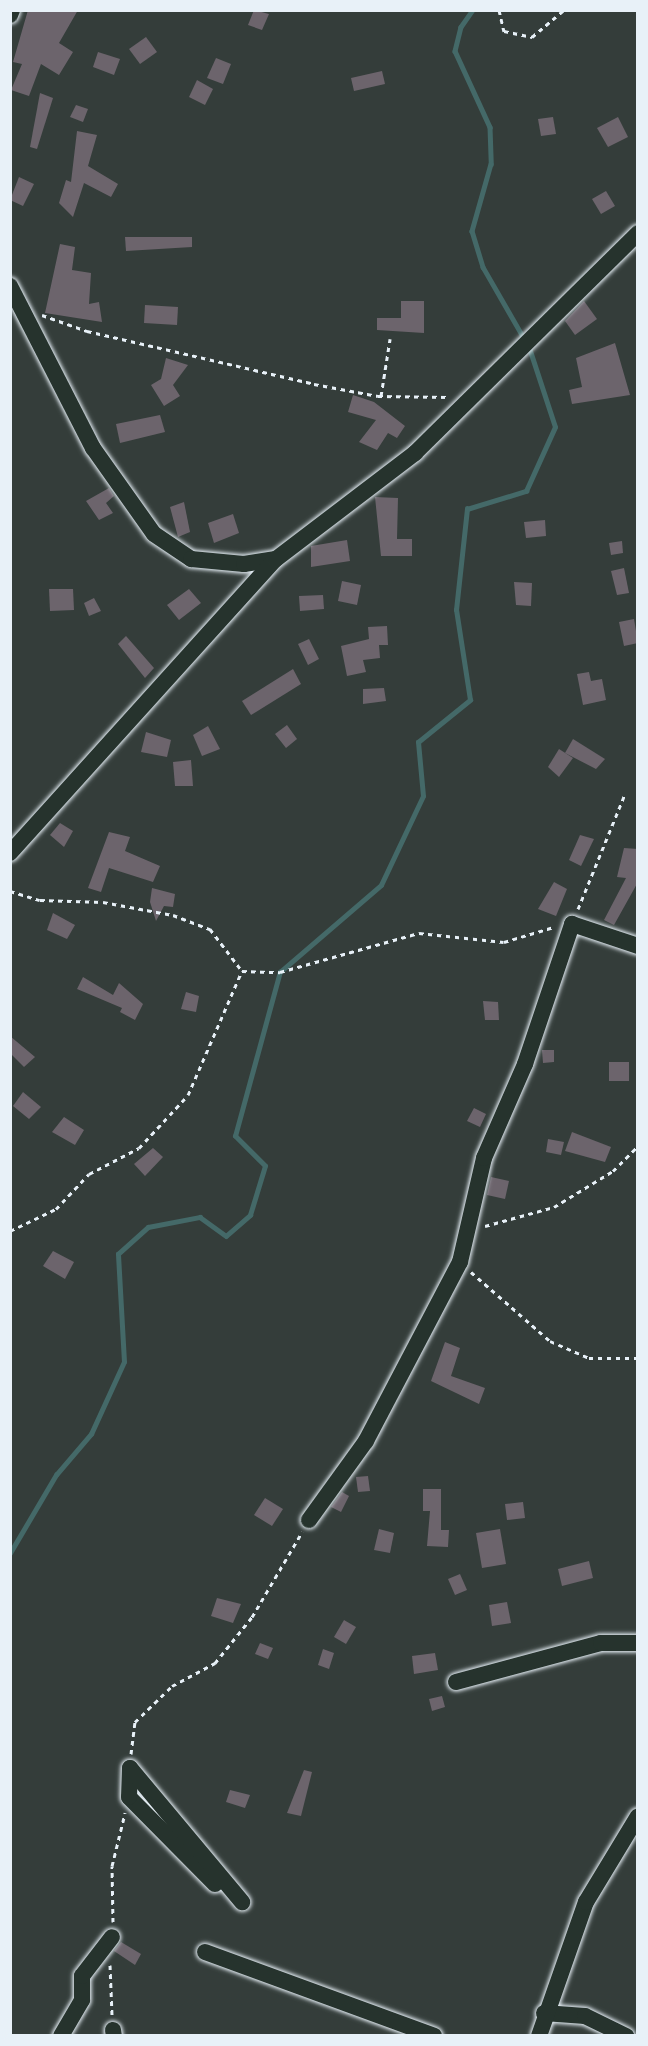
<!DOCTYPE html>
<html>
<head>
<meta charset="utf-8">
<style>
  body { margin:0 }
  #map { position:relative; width:648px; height:2046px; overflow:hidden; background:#343d3a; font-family:Pangolin,sans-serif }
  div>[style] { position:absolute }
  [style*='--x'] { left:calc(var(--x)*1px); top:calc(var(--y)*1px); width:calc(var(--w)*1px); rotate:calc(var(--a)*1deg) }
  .stream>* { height:4.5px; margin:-2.25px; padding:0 2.25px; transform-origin:2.25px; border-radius:2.25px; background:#446968 }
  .building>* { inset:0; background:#6c646c }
  .path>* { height:3px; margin-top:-1.5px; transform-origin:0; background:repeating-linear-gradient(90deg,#e8f1f8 0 4.5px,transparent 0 9px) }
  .roads { filter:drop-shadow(0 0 2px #e8f1f8) drop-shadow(0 0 2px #e8f1f8) }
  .minor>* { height:16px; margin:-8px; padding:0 8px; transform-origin:8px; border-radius:8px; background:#26332d }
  span { translate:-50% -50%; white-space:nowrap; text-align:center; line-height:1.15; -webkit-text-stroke:6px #26332d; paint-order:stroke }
  .frame { position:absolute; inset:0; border:12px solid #e8f1f8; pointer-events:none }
</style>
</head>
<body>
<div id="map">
  <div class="stream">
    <div style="--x:473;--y:10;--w:21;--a:125"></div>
    <div style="--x:461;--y:27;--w:25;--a:104"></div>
    <div style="--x:455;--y:51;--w:84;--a:65.3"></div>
    <div style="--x:490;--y:127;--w:37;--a:88"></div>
    <div style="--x:491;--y:164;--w:70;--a:105.8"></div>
    <div style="--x:472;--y:231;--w:38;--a:73"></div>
    <div style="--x:483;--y:267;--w:84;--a:60.1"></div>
    <div style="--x:10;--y:1553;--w:91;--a:-59.5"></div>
    <div style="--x:56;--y:1475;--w:54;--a:-49.5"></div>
    <div style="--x:91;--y:1434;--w:79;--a:-65.4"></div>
    <div style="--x:124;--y:1362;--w:108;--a:-93.2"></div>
    <div style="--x:118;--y:1254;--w:40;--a:-42"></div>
    <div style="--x:148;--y:1227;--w:53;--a:-10.9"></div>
    <div style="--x:200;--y:1217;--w:32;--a:36"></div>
    <div style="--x:226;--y:1236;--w:32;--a:-41"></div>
    <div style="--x:250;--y:1215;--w:51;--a:-73"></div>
    <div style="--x:265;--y:1166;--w:42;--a:-135"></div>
    <div style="--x:235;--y:1136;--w:170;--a:-74.7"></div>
    <div style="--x:280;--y:972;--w:133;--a:-40.7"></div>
    <div style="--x:381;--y:885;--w:98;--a:-64.7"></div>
    <div style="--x:423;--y:796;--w:54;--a:-95.3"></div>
    <div style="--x:418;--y:742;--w:67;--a:-38.9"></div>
    <div style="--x:470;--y:700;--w:91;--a:-98.8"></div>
    <div style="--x:456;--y:610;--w:102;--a:-83.8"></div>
    <div style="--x:467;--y:509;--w:62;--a:-17"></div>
    <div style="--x:526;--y:491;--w:70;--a:-65.6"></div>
    <div style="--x:555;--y:427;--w:83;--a:-108.2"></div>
  </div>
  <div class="building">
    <div style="clip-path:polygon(28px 10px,78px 10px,59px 43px,73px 52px,59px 75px,41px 64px,29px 96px,11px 90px,22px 64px,13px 62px)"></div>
    <div style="clip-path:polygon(254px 10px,269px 14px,262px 30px,248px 25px)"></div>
    <div style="clip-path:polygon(146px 37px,157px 52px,140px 64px,129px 49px)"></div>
    <div style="clip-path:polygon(98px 52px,120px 59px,114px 75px,93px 67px)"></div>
    <div style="clip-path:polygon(216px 58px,231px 64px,223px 84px,207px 78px)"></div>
    <div style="clip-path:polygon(382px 71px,385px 84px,354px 91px,351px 78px)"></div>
    <div style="clip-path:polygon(197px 80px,213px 89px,205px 105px,189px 97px)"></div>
    <div style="clip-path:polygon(40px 93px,53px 98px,37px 149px,30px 147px)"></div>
    <div style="clip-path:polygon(76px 105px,88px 109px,83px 122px,70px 117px)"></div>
    <div style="clip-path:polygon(553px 117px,556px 134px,541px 136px,538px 119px)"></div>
    <div style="clip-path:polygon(618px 117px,628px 137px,608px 147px,597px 128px)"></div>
    <div style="clip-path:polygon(77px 131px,97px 135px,88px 166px,118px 184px,111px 197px,84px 183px,73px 217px,59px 203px,66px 180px,71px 182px)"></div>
    <div style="clip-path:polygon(19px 177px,34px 184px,23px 206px,10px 200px)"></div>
    <div style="clip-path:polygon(606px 191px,615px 206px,601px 214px,592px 199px)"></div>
    <div style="clip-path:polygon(125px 237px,192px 237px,192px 247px,126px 251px)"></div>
    <div style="clip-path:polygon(60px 244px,75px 247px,72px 270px,91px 273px,89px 304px,99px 302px,102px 322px,45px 313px)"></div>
    <div style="clip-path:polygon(401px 301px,424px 301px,424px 333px,377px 330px,377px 318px,401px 318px)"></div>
    <div style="clip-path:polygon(584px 301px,597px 319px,575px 335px,565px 321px)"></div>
    <div style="clip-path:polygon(145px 305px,178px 307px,177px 325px,144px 323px)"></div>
    <div style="clip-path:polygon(615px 343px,630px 395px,572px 404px,569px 390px,582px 387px,576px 358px)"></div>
    <div style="clip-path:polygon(166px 358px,188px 365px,173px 385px,180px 396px,164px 406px,151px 385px,161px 379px)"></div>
    <div style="clip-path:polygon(353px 395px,374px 402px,405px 426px,397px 438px,388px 433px,377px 450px,359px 442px,376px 420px,348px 412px)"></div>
    <div style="clip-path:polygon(160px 415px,165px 432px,120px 443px,116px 424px)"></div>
    <div style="clip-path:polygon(109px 488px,114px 496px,106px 503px,113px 513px,99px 520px,86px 501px)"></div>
    <div style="clip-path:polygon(375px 497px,398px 498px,397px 539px,412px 539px,412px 556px,381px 556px)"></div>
    <div style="clip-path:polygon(184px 502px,190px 532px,178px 537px,170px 507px)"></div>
    <div style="clip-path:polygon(233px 514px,239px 533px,214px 543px,208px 523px)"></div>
    <div style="clip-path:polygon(545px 520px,546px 536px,526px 538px,524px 522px)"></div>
    <div style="clip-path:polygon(347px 540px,350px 561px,311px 567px,311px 546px)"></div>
    <div style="clip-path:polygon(622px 541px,623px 553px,611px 555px,609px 543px)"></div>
    <div style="clip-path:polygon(624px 568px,629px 593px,617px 595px,611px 571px)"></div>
    <div style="clip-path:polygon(342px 581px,361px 585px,357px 605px,338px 601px)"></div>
    <div style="clip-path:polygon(514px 582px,532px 583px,531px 606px,516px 605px)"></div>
    <div style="clip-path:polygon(49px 589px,73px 589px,74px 610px,50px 611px)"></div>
    <div style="clip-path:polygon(189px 589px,201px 603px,179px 620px,167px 605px)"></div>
    <div style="clip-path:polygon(323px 595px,324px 609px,300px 611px,299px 596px)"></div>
    <div style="clip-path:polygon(94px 598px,101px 611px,89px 616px,84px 603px)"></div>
    <div style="clip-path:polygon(634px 619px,638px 643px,624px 646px,619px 622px)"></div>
    <div style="clip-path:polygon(387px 626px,388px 645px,379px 645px,380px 658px,363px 660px,366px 672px,347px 676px,341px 646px,369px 639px,368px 627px)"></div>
    <div style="clip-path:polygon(126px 636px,154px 668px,145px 678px,118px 644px)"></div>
    <div style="clip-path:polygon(309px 639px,319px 659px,308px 665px,298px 644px)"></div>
    <div style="clip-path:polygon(293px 669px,301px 684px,251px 715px,242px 701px)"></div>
    <div style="clip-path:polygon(589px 672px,591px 681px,602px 679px,606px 700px,583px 705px,577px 674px)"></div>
    <div style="clip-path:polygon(384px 688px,386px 701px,363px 704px,363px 689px)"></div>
    <div style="clip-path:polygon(287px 725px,297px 739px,286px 748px,275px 734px)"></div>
    <div style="clip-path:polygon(208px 726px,220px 749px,202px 756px,193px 735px)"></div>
    <div style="clip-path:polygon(146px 732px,171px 740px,167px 757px,141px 752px)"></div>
    <div style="clip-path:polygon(573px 739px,605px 759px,596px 769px,565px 753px)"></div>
    <div style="clip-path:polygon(559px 749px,573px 758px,559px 777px,548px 767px)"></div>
    <div style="clip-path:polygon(191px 760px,193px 786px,175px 786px,173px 762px)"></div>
    <div style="clip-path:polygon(60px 823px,73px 831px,64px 847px,50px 835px)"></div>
    <div style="clip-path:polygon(109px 832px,130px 837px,125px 851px,160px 866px,153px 882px,109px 868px,101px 892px,88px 888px)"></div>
    <div style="clip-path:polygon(580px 835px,594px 839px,581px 866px,569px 860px)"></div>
    <div style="clip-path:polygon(624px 848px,638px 849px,638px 882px,614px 925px,604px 920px,626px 878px,617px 877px)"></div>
    <div style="clip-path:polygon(554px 882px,567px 889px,556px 916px,538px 909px)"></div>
    <div style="clip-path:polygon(152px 888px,175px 894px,173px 907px,164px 906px,156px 921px,150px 902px)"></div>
    <div style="clip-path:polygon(53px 913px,75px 925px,67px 939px,47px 930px)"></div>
    <div style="clip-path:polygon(83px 977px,113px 995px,119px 983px,143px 1004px,135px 1020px,120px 1012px,122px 1008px,77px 989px)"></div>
    <div style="clip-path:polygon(186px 992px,199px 996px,196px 1012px,181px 1009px)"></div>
    <div style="clip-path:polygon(483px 1001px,498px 1002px,499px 1020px,485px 1020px)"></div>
    <div style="clip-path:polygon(10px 1036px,35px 1057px,24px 1067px,10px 1053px)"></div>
    <div style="clip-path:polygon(542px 1050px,554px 1050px,554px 1062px,543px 1063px)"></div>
    <div style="clip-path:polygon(609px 1062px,629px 1062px,629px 1081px,609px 1081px)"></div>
    <div style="clip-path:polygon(23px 1092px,41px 1107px,29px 1119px,13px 1106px)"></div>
    <div style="clip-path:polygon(474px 1108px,486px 1114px,480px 1127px,467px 1121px)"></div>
    <div style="clip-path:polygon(64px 1117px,84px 1130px,75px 1145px,52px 1132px)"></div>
    <div style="clip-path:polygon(572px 1132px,611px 1147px,605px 1162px,565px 1151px)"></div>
    <div style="clip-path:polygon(548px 1139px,564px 1142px,561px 1155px,546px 1152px)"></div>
    <div style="clip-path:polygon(153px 1148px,163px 1157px,145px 1176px,134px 1164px)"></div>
    <div style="clip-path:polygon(491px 1177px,509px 1181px,505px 1199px,487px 1195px)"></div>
    <div style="clip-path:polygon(53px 1251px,74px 1262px,65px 1279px,43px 1266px)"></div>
    <div style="clip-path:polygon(445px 1342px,460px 1348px,451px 1376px,485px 1388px,479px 1404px,431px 1381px)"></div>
    <div style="clip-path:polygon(368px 1476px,370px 1491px,358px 1492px,356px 1477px)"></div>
    <div style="clip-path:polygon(423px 1489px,441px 1489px,441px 1530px,449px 1530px,448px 1547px,427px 1546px,430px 1511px,423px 1511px)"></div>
    <div style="clip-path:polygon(342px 1492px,349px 1496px,341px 1512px,331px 1507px)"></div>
    <div style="clip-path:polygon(265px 1498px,283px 1509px,272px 1526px,254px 1515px)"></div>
    <div style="clip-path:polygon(523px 1502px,525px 1518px,507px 1520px,505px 1504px)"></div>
    <div style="clip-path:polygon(379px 1529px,394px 1533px,390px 1553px,374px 1550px)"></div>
    <div style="clip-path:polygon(500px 1529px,506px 1564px,482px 1568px,476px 1533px)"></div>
    <div style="clip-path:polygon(589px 1561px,593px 1578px,562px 1586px,558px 1569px)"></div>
    <div style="clip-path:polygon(460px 1574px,467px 1590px,455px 1595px,448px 1579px)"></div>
    <div style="clip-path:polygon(217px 1598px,241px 1604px,233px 1623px,211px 1616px)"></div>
    <div style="clip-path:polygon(507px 1602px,511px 1623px,492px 1626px,489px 1605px)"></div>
    <div style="clip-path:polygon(344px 1620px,356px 1627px,346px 1644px,334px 1637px)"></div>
    <div style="clip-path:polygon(260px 1643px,273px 1648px,268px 1659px,255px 1654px)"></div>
    <div style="clip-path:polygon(323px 1649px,334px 1653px,329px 1669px,318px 1665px)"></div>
    <div style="clip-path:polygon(435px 1653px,438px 1670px,414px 1674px,412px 1656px)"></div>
    <div style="clip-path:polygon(442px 1696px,445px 1707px,432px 1711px,429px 1699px)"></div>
    <div style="clip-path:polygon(304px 1770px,312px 1772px,301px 1816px,287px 1813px)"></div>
    <div style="clip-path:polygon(230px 1790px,250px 1795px,245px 1808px,226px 1802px)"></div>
    <div style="clip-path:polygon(121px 1942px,141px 1954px,135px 1965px,114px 1951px)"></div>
  </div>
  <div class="path">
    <div style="--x:499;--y:10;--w:22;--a:77"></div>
    <div style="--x:504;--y:31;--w:29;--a:12"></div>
    <div style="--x:532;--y:37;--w:42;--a:-40.2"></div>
    <div style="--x:42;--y:315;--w:48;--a:19.6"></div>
    <div style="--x:87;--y:331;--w:233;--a:13.1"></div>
    <div style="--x:314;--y:384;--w:65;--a:10.6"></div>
    <div style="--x:378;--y:396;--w:70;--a:0.8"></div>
    <div style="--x:381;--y:396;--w:58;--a:-81"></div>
    <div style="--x:10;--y:891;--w:31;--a:17"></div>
    <div style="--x:40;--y:900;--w:63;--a:1.8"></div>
    <div style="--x:103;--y:902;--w:71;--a:10.5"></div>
    <div style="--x:173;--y:915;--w:40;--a:21"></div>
    <div style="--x:210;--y:929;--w:53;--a:52.7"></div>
    <div style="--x:242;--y:971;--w:38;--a:2"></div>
    <div style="--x:280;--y:972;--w:144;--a:-15.7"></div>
    <div style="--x:419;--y:933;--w:85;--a:6"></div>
    <div style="--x:504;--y:942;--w:52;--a:-16.7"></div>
    <div style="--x:578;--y:909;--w:124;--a:-67.8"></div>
    <div style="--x:485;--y:1226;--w:72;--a:-15.4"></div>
    <div style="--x:554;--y:1207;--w:69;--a:-31.4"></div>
    <div style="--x:613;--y:1171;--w:35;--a:-45"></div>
    <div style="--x:10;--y:1231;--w:51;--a:-25.6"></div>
    <div style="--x:56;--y:1209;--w:48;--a:-46.7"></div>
    <div style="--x:89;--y:1174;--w:56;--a:-27.5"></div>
    <div style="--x:139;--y:1148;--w:72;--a:-47.2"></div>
    <div style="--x:188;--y:1095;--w:135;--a:-66.5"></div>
    <div style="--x:471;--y:1272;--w:105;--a:41.1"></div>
    <div style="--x:550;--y:1341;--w:43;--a:23.6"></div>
    <div style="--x:589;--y:1358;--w:49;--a:0"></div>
    <div style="--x:131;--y:1754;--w:32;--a:-83"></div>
    <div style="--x:135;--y:1722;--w:52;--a:-44.2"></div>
    <div style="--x:172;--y:1686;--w:49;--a:-28.1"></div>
    <div style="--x:215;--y:1663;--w:59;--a:-51.2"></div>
    <div style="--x:252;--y:1617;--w:99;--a:-59.5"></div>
    <div style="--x:113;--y:1922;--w:56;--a:-91"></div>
    <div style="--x:112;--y:1866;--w:55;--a:-76.2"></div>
    <div style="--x:110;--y:1965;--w:50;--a:87.7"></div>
  </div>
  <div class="roads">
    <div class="minor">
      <div style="--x:10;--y:15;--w:5;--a:-68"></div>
      <div style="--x:10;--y:286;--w:182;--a:62.9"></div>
      <div style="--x:93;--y:448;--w:105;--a:54.7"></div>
      <div style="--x:154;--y:534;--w:45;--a:34"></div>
      <div style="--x:191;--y:559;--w:53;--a:5.4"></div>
      <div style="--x:244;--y:564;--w:32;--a:-9"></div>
      <div style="--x:10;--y:853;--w:396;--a:-47.9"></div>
      <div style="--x:276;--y:559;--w:175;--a:-37.3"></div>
      <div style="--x:415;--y:453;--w:313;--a:-44.6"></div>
      <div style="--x:309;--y:1520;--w:97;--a:-54.2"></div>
      <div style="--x:366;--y:1441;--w:202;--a:-62.3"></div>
      <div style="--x:460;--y:1262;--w:107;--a:-77"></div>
      <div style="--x:484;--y:1158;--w:103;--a:-66.4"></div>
      <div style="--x:525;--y:1064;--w:148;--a:-71.4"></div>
      <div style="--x:572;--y:924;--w:70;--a:18.4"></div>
      <div style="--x:456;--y:1682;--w:150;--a:-15.1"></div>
      <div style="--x:601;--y:1643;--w:37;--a:0"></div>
      <div style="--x:215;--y:1884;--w:122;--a:-134.7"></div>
      <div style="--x:129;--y:1797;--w:29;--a:-88"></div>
      <div style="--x:130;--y:1768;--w:175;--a:50.1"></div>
      <div style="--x:205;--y:1952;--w:244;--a:20.1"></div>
      <div style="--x:544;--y:2013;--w:41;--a:4.2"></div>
      <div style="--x:585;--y:2016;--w:46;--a:26"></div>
      <div style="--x:113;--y:2030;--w:6;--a:81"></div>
      <div style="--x:61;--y:2036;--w:42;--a:-59.7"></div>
      <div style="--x:82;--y:2000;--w:24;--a:-90"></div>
      <div style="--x:82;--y:1976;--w:49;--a:-52.4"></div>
      <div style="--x:539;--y:2036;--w:142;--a:-70.7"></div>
      <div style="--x:586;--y:1902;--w:100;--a:-58.8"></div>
    </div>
  </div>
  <div class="frame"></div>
</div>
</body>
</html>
